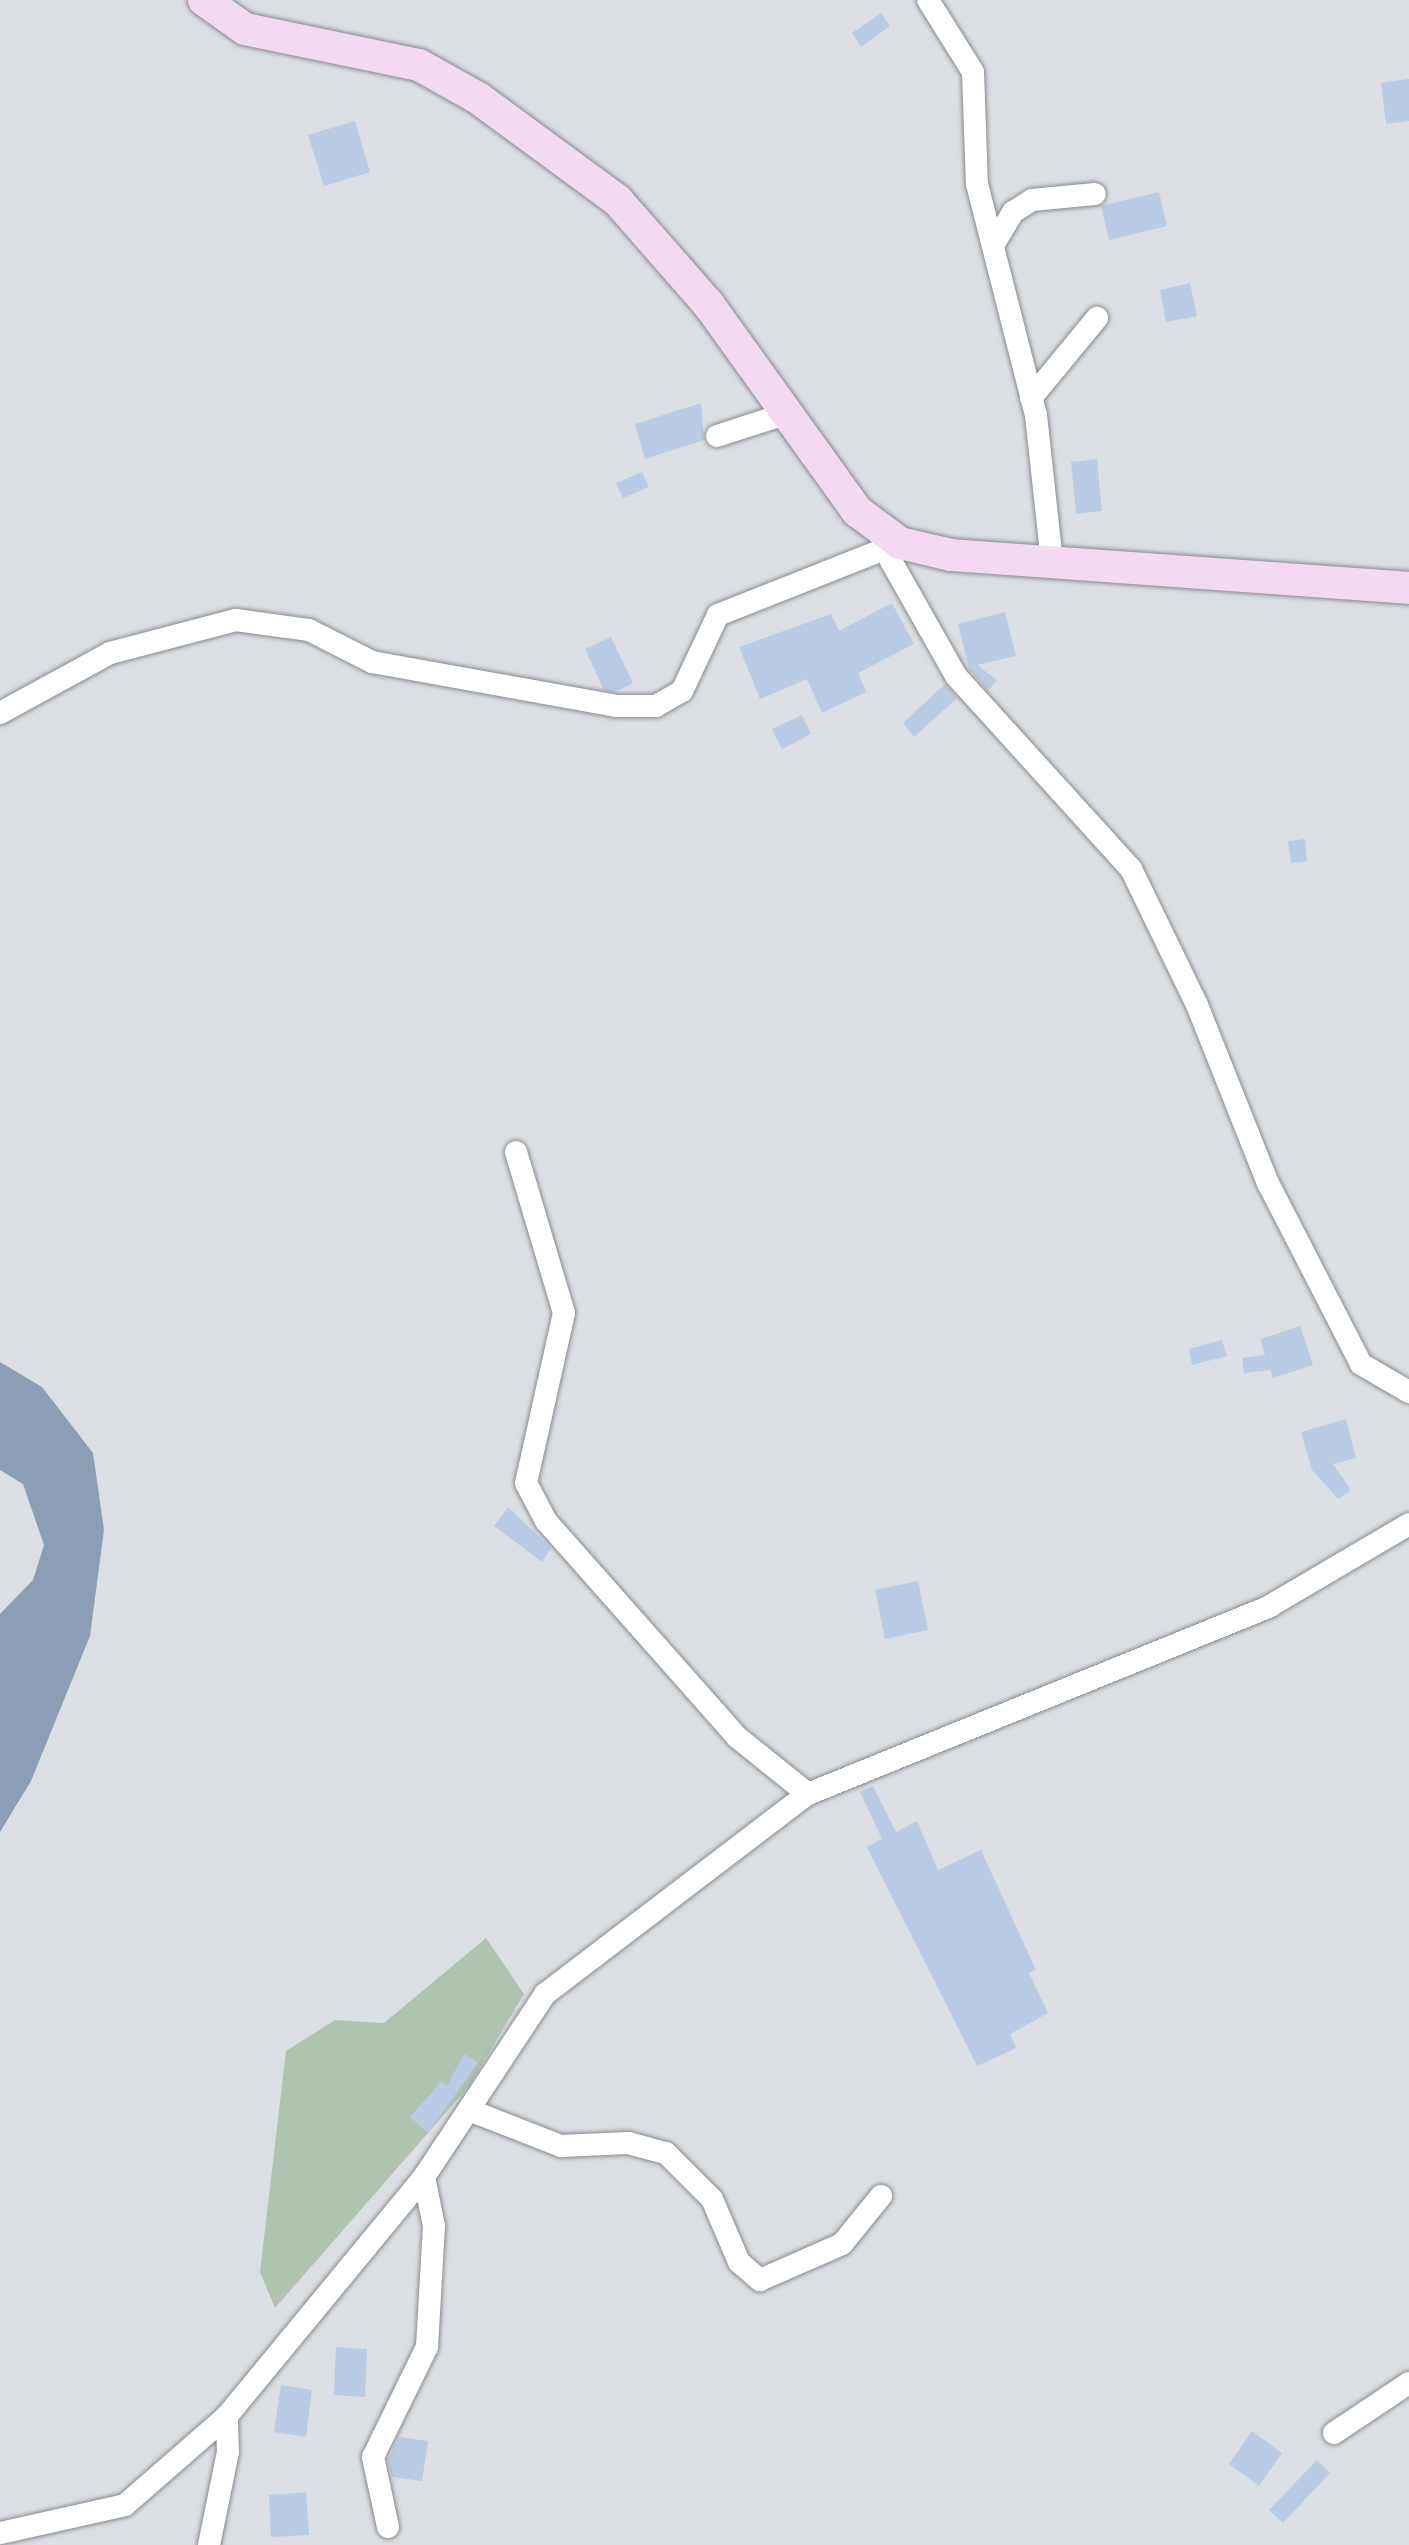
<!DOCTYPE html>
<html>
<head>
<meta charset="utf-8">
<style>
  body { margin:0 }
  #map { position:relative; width:1409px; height:2545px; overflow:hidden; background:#dbdfe3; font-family:"Fira Sans",sans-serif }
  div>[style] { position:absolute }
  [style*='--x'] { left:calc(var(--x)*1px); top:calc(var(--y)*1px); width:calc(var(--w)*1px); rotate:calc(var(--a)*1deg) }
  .green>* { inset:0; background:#afc3b1 }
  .water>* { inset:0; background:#8a9fb5 }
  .building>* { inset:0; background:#b9cce5 }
  .roads { filter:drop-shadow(0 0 2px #888b8f) drop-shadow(0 0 2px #888b8f) }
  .street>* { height:22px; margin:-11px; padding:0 11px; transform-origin:11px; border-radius:11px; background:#fff }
  .secondary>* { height:32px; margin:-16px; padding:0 16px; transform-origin:16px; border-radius:16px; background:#f4daf0 }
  span { translate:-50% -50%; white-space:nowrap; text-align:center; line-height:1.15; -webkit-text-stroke:7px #e9ecf1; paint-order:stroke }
</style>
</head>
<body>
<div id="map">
  <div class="green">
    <div style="clip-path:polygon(486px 1938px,524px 1994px,469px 2086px,275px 2308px,260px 2272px,286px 2051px,335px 2020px,384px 2023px)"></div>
  </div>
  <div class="water">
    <div style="clip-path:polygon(0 1362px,42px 1387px,93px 1453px,104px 1530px,90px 1636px,31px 1781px,0 1832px,0 1614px,33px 1580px,44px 1545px,23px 1484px,0 1470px)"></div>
  </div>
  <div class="building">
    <div style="clip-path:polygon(881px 13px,890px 26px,861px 47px,852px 33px)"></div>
    <div style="clip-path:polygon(1409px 79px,1409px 121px,1386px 124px,1381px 83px)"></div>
    <div style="clip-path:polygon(355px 121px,370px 172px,324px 186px,308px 135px)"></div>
    <div style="clip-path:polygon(1159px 192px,1167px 226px,1109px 240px,1101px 206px)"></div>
    <div style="clip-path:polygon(1190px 283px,1197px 316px,1166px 322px,1160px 290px)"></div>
    <div style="clip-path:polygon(701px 403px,704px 440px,645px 459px,635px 424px)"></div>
    <div style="clip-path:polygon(1097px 459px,1102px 511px,1076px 514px,1071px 462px)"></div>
    <div style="clip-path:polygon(642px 472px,649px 487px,623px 498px,616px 483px)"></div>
    <div style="clip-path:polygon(892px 603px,914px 644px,858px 673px,866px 692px,822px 713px,807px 679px,760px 699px,739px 647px,831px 614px,839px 631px)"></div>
    <div style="clip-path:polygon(1005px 612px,1016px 656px,977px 665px,997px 680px,988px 691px,969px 669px,958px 624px)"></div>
    <div style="clip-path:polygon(611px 637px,633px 683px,615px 692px,604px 690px,585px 649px)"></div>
    <div style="clip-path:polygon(945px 684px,957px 698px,914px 737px,903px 723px)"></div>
    <div style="clip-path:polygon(802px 715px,811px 734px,782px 749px,772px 729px)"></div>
    <div style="clip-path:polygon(1305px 839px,1307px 861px,1291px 863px,1288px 841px)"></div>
    <div style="clip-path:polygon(1300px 1326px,1313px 1365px,1273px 1378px,1270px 1370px,1244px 1373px,1242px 1358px,1265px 1355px,1260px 1339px)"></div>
    <div style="clip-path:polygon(1222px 1340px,1227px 1356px,1192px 1365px,1189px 1349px)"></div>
    <div style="clip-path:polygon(1346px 1419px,1356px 1458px,1333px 1464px,1351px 1490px,1338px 1499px,1312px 1470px,1301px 1432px)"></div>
    <div style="clip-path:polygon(508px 1507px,551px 1548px,542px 1562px,494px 1526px)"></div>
    <div style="clip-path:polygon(918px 1581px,928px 1630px,885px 1639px,875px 1590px)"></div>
    <div style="clip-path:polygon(873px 1786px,896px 1832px,917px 1821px,938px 1870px,981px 1850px,1036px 1970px,1029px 1973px,1048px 2013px,1010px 2034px,1016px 2048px,977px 2066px,867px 1847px,882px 1839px,860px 1792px)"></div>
    <div style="clip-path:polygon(464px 2054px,478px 2062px,428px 2133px,410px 2117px,442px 2081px,447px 2086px)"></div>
    <div style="clip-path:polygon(336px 2347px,367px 2349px,365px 2397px,334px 2395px)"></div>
    <div style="clip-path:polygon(281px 2385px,312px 2390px,306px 2437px,274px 2432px)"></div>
    <div style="clip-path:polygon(1252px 2431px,1282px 2453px,1259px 2486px,1229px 2464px)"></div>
    <div style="clip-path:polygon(399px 2437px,428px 2441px,422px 2481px,392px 2477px,388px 2459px)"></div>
    <div style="clip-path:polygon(1317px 2460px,1330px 2473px,1283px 2523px,1269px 2510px)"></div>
    <div style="clip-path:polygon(306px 2492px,309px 2535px,271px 2537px,269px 2495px)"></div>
  </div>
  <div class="roads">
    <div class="street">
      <div style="--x:928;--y:0;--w:85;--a:58"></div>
      <div style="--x:973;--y:72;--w:112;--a:88"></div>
      <div style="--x:977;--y:184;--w:238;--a:75.7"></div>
      <div style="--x:1036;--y:415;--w:148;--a:83.8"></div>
      <div style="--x:995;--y:242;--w:35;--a:-59"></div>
      <div style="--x:1013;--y:212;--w:22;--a:-32"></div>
      <div style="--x:1032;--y:200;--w:63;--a:-5.4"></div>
      <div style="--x:1031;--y:398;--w:104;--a:-50.5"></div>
      <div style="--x:717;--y:436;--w:75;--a:-17.9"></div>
      <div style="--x:891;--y:547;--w:14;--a:90"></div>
      <div style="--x:891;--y:561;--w:132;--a:60.5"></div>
      <div style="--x:956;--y:676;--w:261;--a:47.8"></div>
      <div style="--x:1131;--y:869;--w:151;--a:64.1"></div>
      <div style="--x:1197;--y:1005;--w:192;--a:68.3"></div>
      <div style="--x:1268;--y:1183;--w:203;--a:62.8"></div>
      <div style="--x:1361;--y:1364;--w:56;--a:30.3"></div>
      <div style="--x:0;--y:713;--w:125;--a:-28.6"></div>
      <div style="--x:110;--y:653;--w:130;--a:-14.7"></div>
      <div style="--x:236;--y:620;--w:74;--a:7.8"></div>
      <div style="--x:309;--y:630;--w:71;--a:26.9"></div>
      <div style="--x:372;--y:662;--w:248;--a:10.2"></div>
      <div style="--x:616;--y:706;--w:40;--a:0"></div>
      <div style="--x:656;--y:706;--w:30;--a:-30"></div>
      <div style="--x:682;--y:691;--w:84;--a:-64.7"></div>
      <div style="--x:718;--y:615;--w:196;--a:-21.6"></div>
      <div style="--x:516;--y:1152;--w:168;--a:73.4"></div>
      <div style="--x:564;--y:1313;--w:174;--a:102.6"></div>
      <div style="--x:526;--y:1483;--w:43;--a:62.2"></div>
      <div style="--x:546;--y:1521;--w:288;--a:48.5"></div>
      <div style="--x:737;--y:1737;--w:91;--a:38.8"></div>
      <div style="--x:469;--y:2110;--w:99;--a:21.4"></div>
      <div style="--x:561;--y:2146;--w:67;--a:-2.6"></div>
      <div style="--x:628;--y:2143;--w:39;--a:15"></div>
      <div style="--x:666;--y:2153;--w:65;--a:45"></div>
      <div style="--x:712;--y:2199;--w:69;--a:66.8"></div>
      <div style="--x:739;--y:2262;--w:28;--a:41"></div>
      <div style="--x:760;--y:2280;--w:90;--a:-23.7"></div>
      <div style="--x:842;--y:2244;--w:62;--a:-50.9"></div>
      <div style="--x:1334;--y:2433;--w:90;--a:-33.7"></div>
      <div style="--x:388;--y:2527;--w:72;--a:-102.1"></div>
      <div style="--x:373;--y:2457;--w:123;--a:-63.9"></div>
      <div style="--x:427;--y:2347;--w:121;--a:-86.7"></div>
      <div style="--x:434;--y:2226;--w:50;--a:-101.5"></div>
      <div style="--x:0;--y:2533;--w:128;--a:-12.6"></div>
      <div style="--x:125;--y:2505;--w:135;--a:-41.1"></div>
      <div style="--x:227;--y:2416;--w:310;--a:-50.5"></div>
      <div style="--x:424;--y:2177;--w:219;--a:-56.5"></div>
      <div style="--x:545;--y:1994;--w:330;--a:-37.3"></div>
      <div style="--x:808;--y:1794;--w:499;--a:-22.1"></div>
      <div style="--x:1270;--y:1606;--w:161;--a:-30.5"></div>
      <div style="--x:209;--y:2545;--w:95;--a:-78.5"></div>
      <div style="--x:228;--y:2452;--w:36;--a:-92"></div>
    </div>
    <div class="secondary">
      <div style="--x:204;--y:0;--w:50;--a:35.3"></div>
      <div style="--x:245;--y:29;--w:178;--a:11.7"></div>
      <div style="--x:419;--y:65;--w:68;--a:29.2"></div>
      <div style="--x:478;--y:98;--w:174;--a:36.3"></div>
      <div style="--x:618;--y:201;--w:138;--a:48.8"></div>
      <div style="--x:709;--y:305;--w:254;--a:54.3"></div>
      <div style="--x:857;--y:511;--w:54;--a:36.7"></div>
      <div style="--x:900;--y:543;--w:52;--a:13.2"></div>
      <div style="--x:951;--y:555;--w:459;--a:4.1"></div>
    </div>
  </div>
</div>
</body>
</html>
